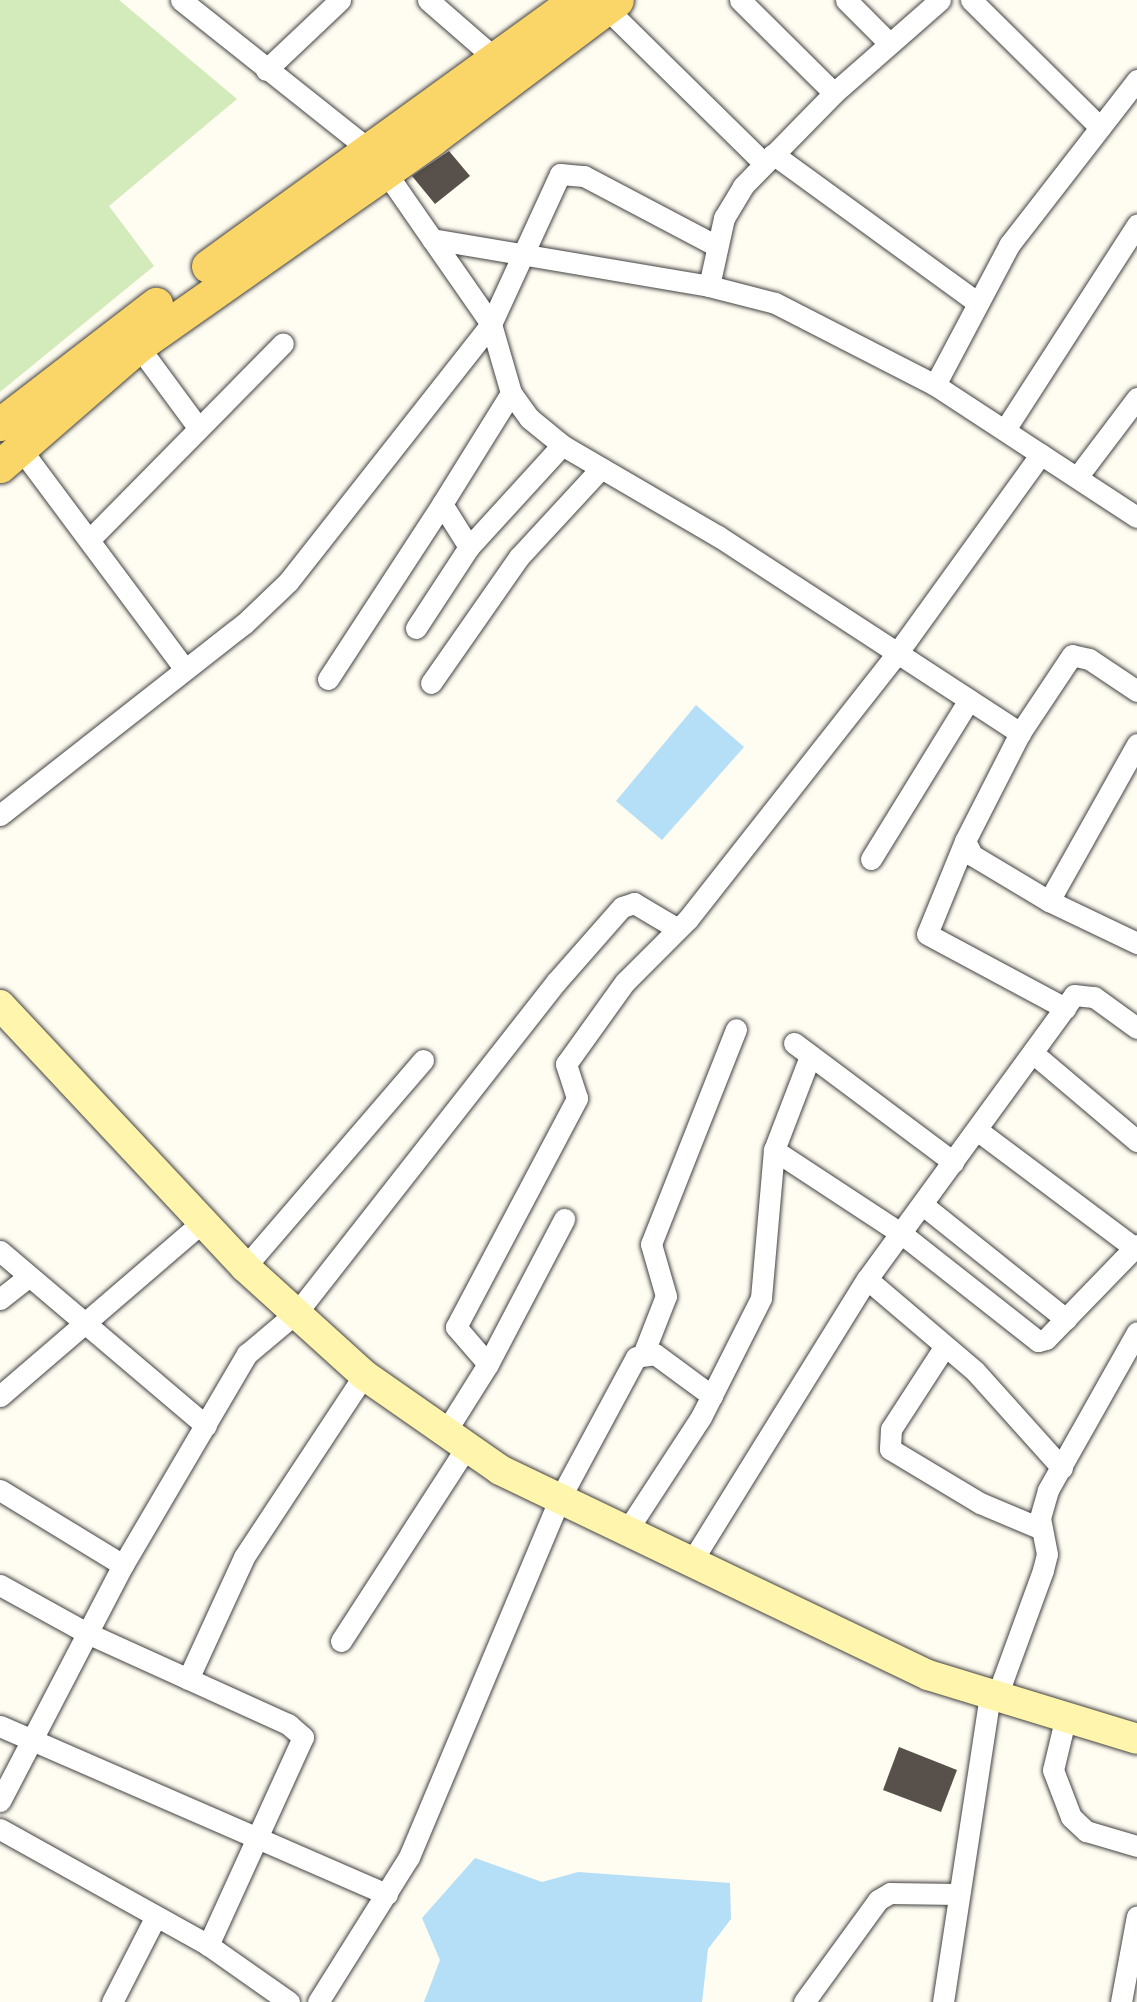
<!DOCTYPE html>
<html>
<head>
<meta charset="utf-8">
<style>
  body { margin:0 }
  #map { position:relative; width:1137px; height:2002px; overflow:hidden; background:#fffcf1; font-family:"Noto Serif",serif }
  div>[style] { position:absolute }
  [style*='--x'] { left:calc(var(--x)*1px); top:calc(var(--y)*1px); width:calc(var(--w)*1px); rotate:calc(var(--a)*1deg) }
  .green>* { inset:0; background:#d3eaba }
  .water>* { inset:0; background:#b5dff7 }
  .building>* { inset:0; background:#58504b }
  .roads { filter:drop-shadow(0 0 2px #424242) drop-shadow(0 0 2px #424242) }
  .street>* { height:21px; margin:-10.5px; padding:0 10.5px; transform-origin:10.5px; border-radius:10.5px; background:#fff }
  .secondary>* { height:30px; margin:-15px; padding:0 15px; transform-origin:15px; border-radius:15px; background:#fff5ac }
  .primary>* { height:33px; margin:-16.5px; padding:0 16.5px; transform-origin:16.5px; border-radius:16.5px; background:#fad567 }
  span { translate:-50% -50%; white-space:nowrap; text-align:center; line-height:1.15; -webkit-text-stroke:7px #fff; paint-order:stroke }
</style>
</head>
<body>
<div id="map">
  <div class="green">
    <div style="clip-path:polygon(0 0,119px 0,237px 99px,109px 206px,154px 266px,0 392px)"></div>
  </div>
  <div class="water">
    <div style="clip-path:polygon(696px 705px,744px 747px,662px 840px,616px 801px)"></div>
    <div style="clip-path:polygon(475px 1858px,542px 1882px,578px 1872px,730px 1883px,731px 1919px,708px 1949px,702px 2002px,424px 2002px,440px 1960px,422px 1918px)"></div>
  </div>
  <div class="building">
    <div style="clip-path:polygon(449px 151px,470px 176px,435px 204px,412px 176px)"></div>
    <div style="clip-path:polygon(899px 1747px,957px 1770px,941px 1812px,883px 1790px)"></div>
  </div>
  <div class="roads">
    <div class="street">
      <div style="--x:181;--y:0;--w:243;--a:38.5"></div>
      <div style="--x:371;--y:151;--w:107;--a:55.3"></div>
      <div style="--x:432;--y:239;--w:281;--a:9.6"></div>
      <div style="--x:709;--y:286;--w:68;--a:14.4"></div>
      <div style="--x:775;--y:303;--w:180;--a:27.1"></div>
      <div style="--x:935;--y:385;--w:241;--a:33.2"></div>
      <div style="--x:428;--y:0;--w:91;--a:41"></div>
      <div style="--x:740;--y:0;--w:132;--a:44.7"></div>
      <div style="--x:846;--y:0;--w:59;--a:45"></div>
      <div style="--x:971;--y:0;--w:181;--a:44.6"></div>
      <div style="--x:606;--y:8;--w:221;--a:44.5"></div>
      <div style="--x:266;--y:70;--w:102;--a:-43.4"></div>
      <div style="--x:773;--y:154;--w:253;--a:36"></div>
      <div style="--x:432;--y:239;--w:103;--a:55.2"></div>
      <div style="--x:491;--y:324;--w:72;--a:73.8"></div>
      <div style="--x:511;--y:393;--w:31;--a:54"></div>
      <div style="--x:529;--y:418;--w:43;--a:39.3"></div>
      <div style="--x:562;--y:445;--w:181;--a:30.3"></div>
      <div style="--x:718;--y:536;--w:361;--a:33.1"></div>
      <div style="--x:709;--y:286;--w:70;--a:-77.6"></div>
      <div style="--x:724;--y:218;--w:37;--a:-59"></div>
      <div style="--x:743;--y:186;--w:130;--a:-45.6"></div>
      <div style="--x:834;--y:93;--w:141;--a:-41.3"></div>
      <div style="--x:138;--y:346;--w:99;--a:53.6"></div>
      <div style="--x:935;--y:385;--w:158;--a:-62.1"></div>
      <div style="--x:1009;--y:245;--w:209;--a:-52.2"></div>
      <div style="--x:1006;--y:428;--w:242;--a:-57.2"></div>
      <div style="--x:20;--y:448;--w:276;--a:53.3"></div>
      <div style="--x:1078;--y:476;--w:98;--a:-52.9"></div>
      <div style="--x:89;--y:540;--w:276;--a:-45.4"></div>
      <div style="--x:469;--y:547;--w:51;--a:-122.1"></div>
      <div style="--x:442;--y:504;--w:131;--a:-58.1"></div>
      <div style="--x:416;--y:628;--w:97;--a:-56.8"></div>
      <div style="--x:469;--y:547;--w:138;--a:-47.6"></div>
      <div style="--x:328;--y:679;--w:209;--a:-56.9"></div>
      <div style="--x:431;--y:683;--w:154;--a:-55.1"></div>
      <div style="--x:519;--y:557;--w:121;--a:-47.3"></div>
      <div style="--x:1137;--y:691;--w:58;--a:-146.3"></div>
      <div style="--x:1089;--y:659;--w:17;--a:-167"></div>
      <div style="--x:1072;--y:655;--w:94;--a:123.7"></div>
      <div style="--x:1020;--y:733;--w:121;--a:117"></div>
      <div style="--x:965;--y:841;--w:16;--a:63"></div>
      <div style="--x:972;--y:855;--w:90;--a:30.9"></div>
      <div style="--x:1049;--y:901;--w:98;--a:25.5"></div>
      <div style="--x:0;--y:815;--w:310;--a:-38.1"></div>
      <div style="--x:244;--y:624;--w:61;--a:-43.7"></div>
      <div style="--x:288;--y:582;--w:328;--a:-51.8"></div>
      <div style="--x:491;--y:324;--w:165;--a:-65.3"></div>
      <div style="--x:560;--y:174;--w:24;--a:5"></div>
      <div style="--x:584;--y:176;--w:150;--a:27.8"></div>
      <div style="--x:965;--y:841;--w:100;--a:112.2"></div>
      <div style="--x:927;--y:934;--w:157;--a:28.2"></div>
      <div style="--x:871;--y:859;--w:187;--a:-58.4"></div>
      <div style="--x:1049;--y:901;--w:180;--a:-60.7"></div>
      <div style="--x:794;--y:1043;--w:199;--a:36.8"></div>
      <div style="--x:1034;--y:1054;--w:135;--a:40.2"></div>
      <div style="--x:977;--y:1130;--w:197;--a:36.8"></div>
      <div style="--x:774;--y:1150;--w:153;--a:33.3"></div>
      <div style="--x:902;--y:1234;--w:173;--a:38.2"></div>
      <div style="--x:1038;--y:1341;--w:8;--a:-14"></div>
      <div style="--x:1046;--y:1339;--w:131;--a:-45.9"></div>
      <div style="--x:923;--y:1205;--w:183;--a:38.6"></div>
      <div style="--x:0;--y:1251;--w:270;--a:40.3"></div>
      <div style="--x:245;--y:1267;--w:273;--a:-49.3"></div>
      <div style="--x:0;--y:1299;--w:36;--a:-38"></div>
      <div style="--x:943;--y:1349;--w:95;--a:123"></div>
      <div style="--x:891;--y:1429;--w:20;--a:93"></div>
      <div style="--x:890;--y:1449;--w:105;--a:31"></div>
      <div style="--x:980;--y:1503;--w:67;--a:22.8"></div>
      <div style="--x:644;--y:1352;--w:60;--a:-68.6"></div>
      <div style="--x:666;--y:1296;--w:54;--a:-106.1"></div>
      <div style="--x:651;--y:1244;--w:231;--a:-68.4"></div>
      <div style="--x:488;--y:1364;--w:164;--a:-62.3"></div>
      <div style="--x:0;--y:1396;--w:265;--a:-40.7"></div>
      <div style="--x:446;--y:1431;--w:79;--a:-57.9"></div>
      <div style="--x:488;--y:1364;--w:49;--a:-130.9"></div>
      <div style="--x:456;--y:1327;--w:259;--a:-62.1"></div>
      <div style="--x:577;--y:1098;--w:36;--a:-108"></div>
      <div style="--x:566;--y:1064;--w:101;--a:-54.3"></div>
      <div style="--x:625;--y:982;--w:89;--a:-45"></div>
      <div style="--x:688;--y:919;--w:340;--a:-51.8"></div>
      <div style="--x:898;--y:652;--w:244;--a:-54.2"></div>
      <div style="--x:1062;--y:1468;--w:130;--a:-131.9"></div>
      <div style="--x:975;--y:1371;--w:142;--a:-139.6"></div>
      <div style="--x:867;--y:1279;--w:351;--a:-53.9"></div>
      <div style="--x:1074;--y:995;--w:20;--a:6"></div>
      <div style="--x:1094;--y:997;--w:53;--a:35.8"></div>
      <div style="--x:0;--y:1490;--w:144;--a:31.4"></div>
      <div style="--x:626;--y:1532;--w:137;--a:-56.9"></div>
      <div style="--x:701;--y:1417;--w:133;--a:-63.2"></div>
      <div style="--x:761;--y:1298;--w:149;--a:-85"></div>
      <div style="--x:774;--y:1150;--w:101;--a:-69"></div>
      <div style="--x:690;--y:1564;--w:335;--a:-58.2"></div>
      <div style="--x:0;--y:1585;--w:99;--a:28.9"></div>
      <div style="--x:87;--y:1633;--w:221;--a:24.4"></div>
      <div style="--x:288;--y:1724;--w:20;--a:41"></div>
      <div style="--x:303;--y:1737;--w:229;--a:114.5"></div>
      <div style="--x:341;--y:1641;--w:232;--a:-57.1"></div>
      <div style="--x:188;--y:1679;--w:134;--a:-65.3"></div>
      <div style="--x:244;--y:1557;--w:218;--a:-56.6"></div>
      <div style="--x:997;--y:1696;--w:134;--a:-69.9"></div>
      <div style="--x:1043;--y:1570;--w:16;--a:-76"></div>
      <div style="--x:1047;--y:1554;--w:37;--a:-101"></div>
      <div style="--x:1040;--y:1518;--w:29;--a:-74"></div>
      <div style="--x:1048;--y:1490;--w:181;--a:-60.6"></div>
      <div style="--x:1065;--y:1720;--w:51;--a:103.5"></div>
      <div style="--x:1053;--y:1770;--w:50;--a:69"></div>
      <div style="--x:1071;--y:1817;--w:21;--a:43"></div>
      <div style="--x:1086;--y:1831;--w:53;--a:16.4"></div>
      <div style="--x:0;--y:1726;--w:422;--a:23.5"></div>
      <div style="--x:0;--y:1801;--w:266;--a:-62.5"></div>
      <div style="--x:123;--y:1565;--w:245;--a:-59.6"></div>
      <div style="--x:247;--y:1354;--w:67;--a:-40.1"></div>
      <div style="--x:298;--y:1311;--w:418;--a:-51.9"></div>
      <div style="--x:556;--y:982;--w:100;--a:-48.7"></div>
      <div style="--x:622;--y:907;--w:13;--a:-18"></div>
      <div style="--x:634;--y:903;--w:51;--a:30.6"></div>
      <div style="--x:0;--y:1829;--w:238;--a:29.1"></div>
      <div style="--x:208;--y:1945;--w:99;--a:35.1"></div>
      <div style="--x:112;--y:2002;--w:94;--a:-62.9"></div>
      <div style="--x:318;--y:2002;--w:171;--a:-57.9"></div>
      <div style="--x:409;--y:1857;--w:387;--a:-67.2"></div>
      <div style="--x:559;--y:1500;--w:162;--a:-61.7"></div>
      <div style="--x:636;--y:1357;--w:19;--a:-9"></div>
      <div style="--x:655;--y:1354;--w:71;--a:36.4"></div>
      <div style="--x:804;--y:2002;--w:126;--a:-54"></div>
      <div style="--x:878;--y:1900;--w:14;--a:-30"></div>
      <div style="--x:890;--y:1893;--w:68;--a:0.8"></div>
      <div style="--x:943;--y:2002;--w:311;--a:-81.3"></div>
      <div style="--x:1121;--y:2002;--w:87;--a:-79.5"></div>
    </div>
    <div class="secondary">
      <div style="--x:0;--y:1005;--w:359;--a:46.9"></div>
      <div style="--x:245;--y:1267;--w:161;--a:42.2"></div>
      <div style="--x:364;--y:1375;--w:166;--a:34.9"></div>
      <div style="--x:500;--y:1470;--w:475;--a:25.6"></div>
      <div style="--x:928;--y:1675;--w:219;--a:17"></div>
    </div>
    <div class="primary">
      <div style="--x:208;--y:266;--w:454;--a:-35.9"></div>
      <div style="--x:0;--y:424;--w:197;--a:-37.6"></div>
      <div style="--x:0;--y:466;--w:183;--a:-41"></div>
      <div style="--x:138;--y:346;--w:360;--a:-35.1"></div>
      <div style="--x:432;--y:139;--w:231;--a:-36.9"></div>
    </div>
  </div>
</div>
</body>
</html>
